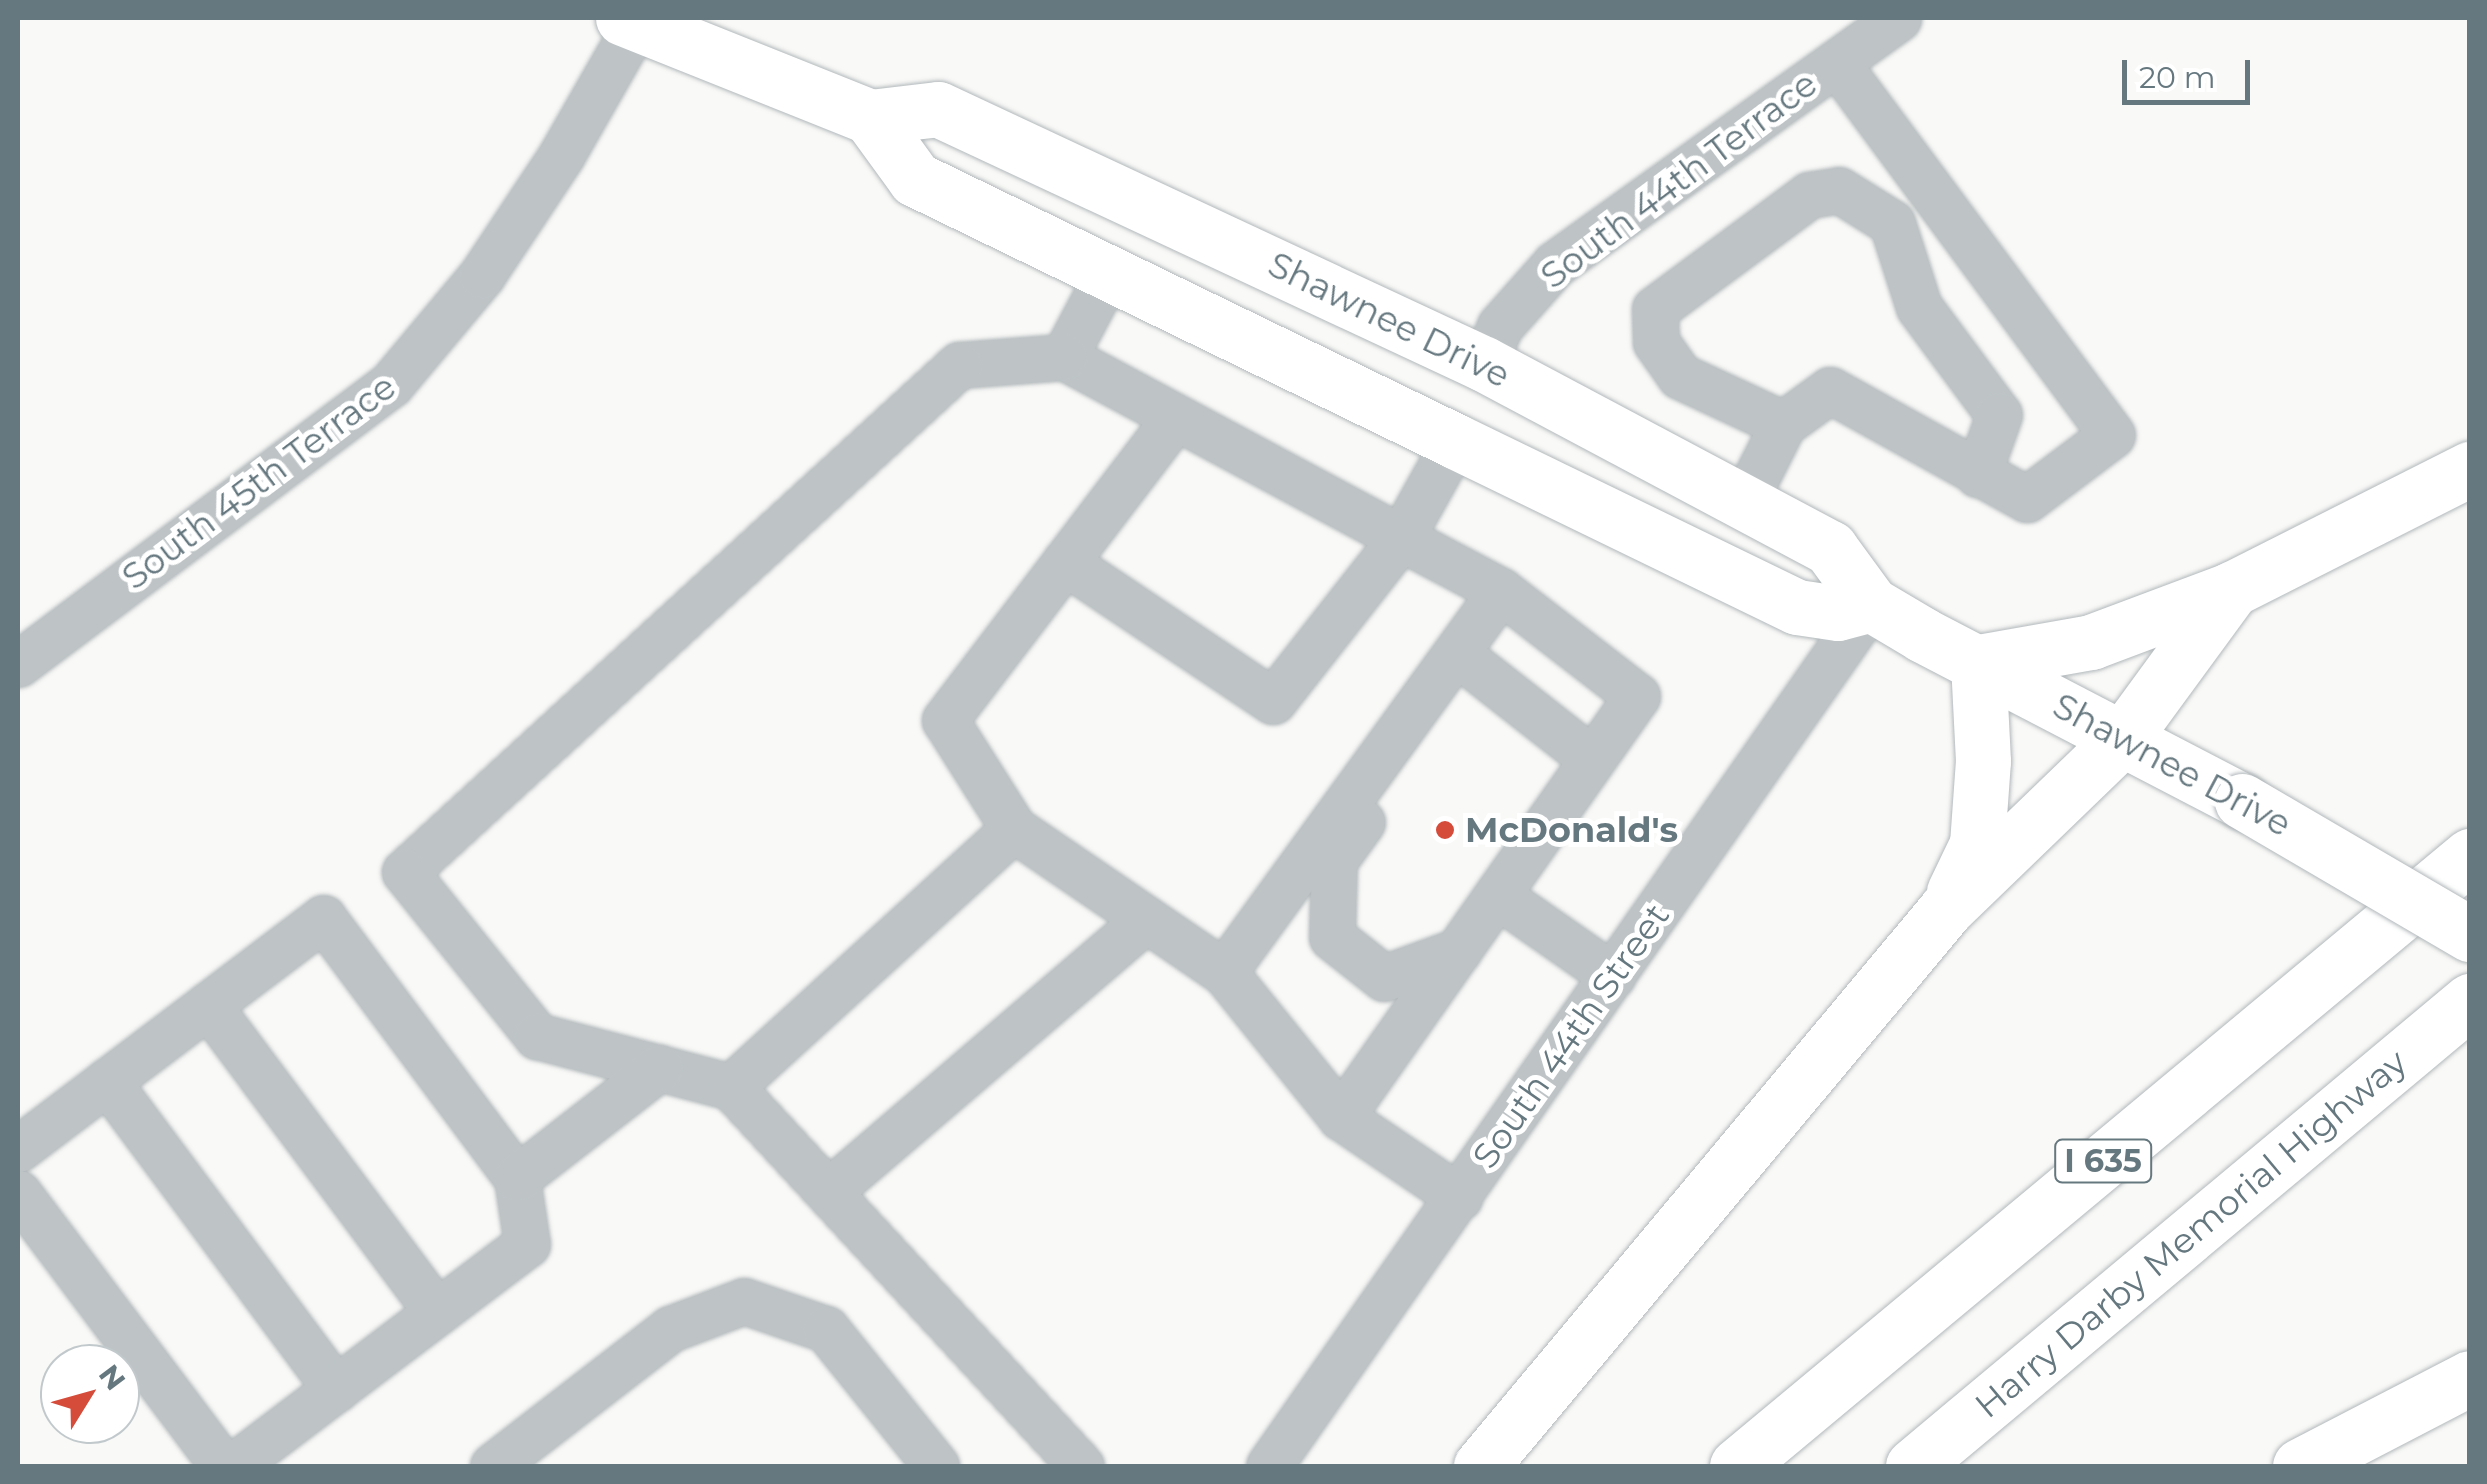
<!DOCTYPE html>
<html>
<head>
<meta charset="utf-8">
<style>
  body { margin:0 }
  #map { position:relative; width:2487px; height:1484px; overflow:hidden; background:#f9f9f7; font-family:Montserrat,sans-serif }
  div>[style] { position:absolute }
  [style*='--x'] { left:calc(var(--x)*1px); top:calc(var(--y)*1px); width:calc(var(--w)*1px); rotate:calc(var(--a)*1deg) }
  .roads { filter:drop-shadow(0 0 2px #b2b8bb) drop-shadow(0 0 2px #b2b8bb) }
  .minor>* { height:45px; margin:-22.5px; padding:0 22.5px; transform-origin:22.5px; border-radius:22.5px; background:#bec4c6 }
  .major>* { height:55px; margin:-27.5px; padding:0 27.5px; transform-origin:27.5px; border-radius:27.5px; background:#fff }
  .highway>* { height:55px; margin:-27.5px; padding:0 27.5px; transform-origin:27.5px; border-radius:27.5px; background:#fff }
  .bridges { filter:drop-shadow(0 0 2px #b2b8bb) drop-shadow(0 0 2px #b2b8bb) }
  .major-bridge>* { height:55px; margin:-27.5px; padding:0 27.5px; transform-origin:27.5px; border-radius:27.5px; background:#fff }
  .dots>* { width:28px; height:28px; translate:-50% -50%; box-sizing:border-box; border:5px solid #fff; border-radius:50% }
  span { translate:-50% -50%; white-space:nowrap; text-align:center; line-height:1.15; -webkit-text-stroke:10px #fff; paint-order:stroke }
  .shield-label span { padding:2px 8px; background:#fff; border:2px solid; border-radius:8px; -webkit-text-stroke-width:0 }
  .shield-label { font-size:32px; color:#66787f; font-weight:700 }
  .street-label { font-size:35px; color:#66787f }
  .poi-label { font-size:35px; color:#66787f; font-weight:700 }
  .left { translate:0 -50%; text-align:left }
  .frame { position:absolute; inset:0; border:20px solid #66787f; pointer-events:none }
  .north { position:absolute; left:40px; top:1344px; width:100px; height:100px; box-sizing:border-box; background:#fff; border:2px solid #c2c9cc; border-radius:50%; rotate:53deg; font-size:28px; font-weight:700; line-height:40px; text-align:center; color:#66787f }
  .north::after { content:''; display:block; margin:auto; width:35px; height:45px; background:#d54c3b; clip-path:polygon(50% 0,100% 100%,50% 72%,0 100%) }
  .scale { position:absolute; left:2122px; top:60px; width:128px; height:45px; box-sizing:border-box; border:5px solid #66787f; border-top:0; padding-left:12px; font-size:30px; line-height:35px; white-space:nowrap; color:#66787f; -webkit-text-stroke:8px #fff; paint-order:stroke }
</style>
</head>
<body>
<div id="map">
  <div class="roads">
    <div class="minor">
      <div style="--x:1109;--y:272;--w:96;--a:117.9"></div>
      <div style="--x:1064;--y:357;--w:383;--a:28.2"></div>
      <div style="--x:1401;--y:538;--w:111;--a:-60.9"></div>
      <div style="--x:1064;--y:357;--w:105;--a:175.6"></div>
      <div style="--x:959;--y:365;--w:751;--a:137.54"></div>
      <div style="--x:405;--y:872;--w:211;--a:51.2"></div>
      <div style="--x:537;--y:1036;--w:201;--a:14.7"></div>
      <div style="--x:731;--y:1087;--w:516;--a:47.28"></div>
      <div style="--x:1484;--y:364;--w:41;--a:-67.2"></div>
      <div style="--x:1500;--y:326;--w:83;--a:-48.4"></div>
      <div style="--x:1555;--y:264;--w:422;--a:-35.6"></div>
      <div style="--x:1175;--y:418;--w:380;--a:127.3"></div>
      <div style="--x:945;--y:720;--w:129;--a:57.7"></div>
      <div style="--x:1014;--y:829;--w:254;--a:34.3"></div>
      <div style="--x:1224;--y:972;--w:186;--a:51.1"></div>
      <div style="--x:1341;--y:1117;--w:143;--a:34.1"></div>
      <div style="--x:1783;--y:424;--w:114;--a:-155"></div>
      <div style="--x:1680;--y:376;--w:42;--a:-125.2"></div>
      <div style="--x:1656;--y:342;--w:33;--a:-92"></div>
      <div style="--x:1655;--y:309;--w:192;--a:-36.5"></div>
      <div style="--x:1809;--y:195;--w:30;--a:-9"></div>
      <div style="--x:1839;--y:190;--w:62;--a:31.9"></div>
      <div style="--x:1892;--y:223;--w:88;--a:72.2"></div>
      <div style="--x:1919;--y:307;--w:134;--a:53.5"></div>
      <div style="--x:1999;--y:415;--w:63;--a:109.6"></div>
      <div style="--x:1745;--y:500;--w:85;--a:-63.4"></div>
      <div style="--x:1783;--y:424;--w:58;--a:-35.9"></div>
      <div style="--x:1830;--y:390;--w:225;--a:29"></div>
      <div style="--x:2027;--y:499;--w:106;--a:-37"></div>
      <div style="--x:2112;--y:435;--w:463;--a:-126.5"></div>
      <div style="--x:1065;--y:562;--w:250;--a:33.8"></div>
      <div style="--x:1273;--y:701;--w:207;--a:-51.9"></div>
      <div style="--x:1401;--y:538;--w:113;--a:27.9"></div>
      <div style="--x:1501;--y:591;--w:172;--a:37.7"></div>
      <div style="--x:1637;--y:696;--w:515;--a:125.11"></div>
      <div style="--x:1458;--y:654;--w:170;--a:38.1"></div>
      <div style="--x:18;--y:664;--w:466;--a:-36.9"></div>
      <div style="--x:391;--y:384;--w:142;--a:-50.1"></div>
      <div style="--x:482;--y:275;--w:143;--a:-56.4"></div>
      <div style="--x:561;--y:156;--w:153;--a:-60.3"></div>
      <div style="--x:1362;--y:822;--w:48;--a:125.7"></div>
      <div style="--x:1334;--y:861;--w:76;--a:91.5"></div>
      <div style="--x:1332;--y:937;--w:66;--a:38.3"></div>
      <div style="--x:1384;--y:978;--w:79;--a:-20"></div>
      <div style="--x:1497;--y:895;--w:141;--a:34.9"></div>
      <div style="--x:1224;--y:972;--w:471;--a:-54"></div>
      <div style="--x:208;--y:1005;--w:383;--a:53.3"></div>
      <div style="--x:107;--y:1081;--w:384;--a:53.4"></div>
      <div style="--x:731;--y:1087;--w:383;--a:-42.4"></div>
      <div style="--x:18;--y:1149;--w:383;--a:-37.1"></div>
      <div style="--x:323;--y:918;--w:324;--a:53.3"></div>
      <div style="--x:517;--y:1178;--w:67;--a:81.4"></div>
      <div style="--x:527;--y:1244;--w:368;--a:142.9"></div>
      <div style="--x:517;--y:1178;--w:180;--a:-37.8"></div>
      <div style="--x:828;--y:1192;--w:419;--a:-40.6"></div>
      <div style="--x:18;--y:1193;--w:341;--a:53.1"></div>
      <div style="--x:493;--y:1466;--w:224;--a:-37.7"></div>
      <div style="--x:670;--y:1329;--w:79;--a:-20.7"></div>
      <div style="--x:744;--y:1301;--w:87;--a:18.9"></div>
      <div style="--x:826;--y:1329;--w:176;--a:51.2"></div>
      <div style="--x:1269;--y:1466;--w:1051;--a:-55.07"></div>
    </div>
    <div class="major">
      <div style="--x:623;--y:18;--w:266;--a:21.8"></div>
      <div style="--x:870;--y:117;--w:68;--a:-6.7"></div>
      <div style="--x:938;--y:109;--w:603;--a:25.03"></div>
      <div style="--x:1484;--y:364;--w:392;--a:28"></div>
      <div style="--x:1830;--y:548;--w:69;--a:53.8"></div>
      <div style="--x:1871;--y:604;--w:61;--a:30.8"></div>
      <div style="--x:1923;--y:635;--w:360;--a:27.5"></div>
      <div style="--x:870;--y:117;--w:77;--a:54"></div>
      <div style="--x:915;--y:179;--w:600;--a:25.88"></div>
      <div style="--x:1455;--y:441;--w:380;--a:25.9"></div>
      <div style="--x:1797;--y:607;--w:41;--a:8.3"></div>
      <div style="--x:1838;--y:613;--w:34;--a:-15"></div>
    </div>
    <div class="highway">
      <div style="--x:1954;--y:892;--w:53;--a:-64.4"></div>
      <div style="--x:1977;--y:844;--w:83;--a:-85.9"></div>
      <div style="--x:1983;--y:761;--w:99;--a:-92.9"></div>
      <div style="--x:1978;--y:662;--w:115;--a:-10"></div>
      <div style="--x:2091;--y:642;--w:151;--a:-20.6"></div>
      <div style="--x:2232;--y:589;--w:267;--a:-26.8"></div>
      <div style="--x:1481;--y:1466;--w:727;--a:-50.13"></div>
      <div style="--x:1947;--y:908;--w:245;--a:-44"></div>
      <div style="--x:2123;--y:738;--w:185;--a:-53.8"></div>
      <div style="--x:1737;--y:1466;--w:954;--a:-39.77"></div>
      <div style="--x:1913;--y:1466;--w:726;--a:-39.86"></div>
      <div style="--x:2300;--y:1466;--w:191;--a:-27.4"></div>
    </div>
  </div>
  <div class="bridges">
    <div class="major-bridge">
      <div style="--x:2242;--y:801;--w:264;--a:30.3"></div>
    </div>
  </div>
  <div class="dots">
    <div style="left:1445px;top:830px;background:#d54c3b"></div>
  </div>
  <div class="shield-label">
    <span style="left:2103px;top:1161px">I 635</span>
  </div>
  <div class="street-label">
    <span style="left:1679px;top:180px;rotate:-37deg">South 44th Terrace</span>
    <span style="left:1389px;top:320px;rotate:26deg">Shawnee Drive</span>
    <span style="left:259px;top:482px;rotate:-37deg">South 45th Terrace</span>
    <span style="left:2172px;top:765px;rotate:28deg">Shawnee Drive</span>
    <span style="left:1571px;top:1036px;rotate:-55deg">South 44th Street</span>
    <span style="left:2191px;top:1234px;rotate:-40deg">Harry Darby Memorial Highway</span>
  </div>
  <div class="poi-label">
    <span class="left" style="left:1465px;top:830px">McDonald's</span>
  </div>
  <div class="frame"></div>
  <div class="north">N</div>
  <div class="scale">20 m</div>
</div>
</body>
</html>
